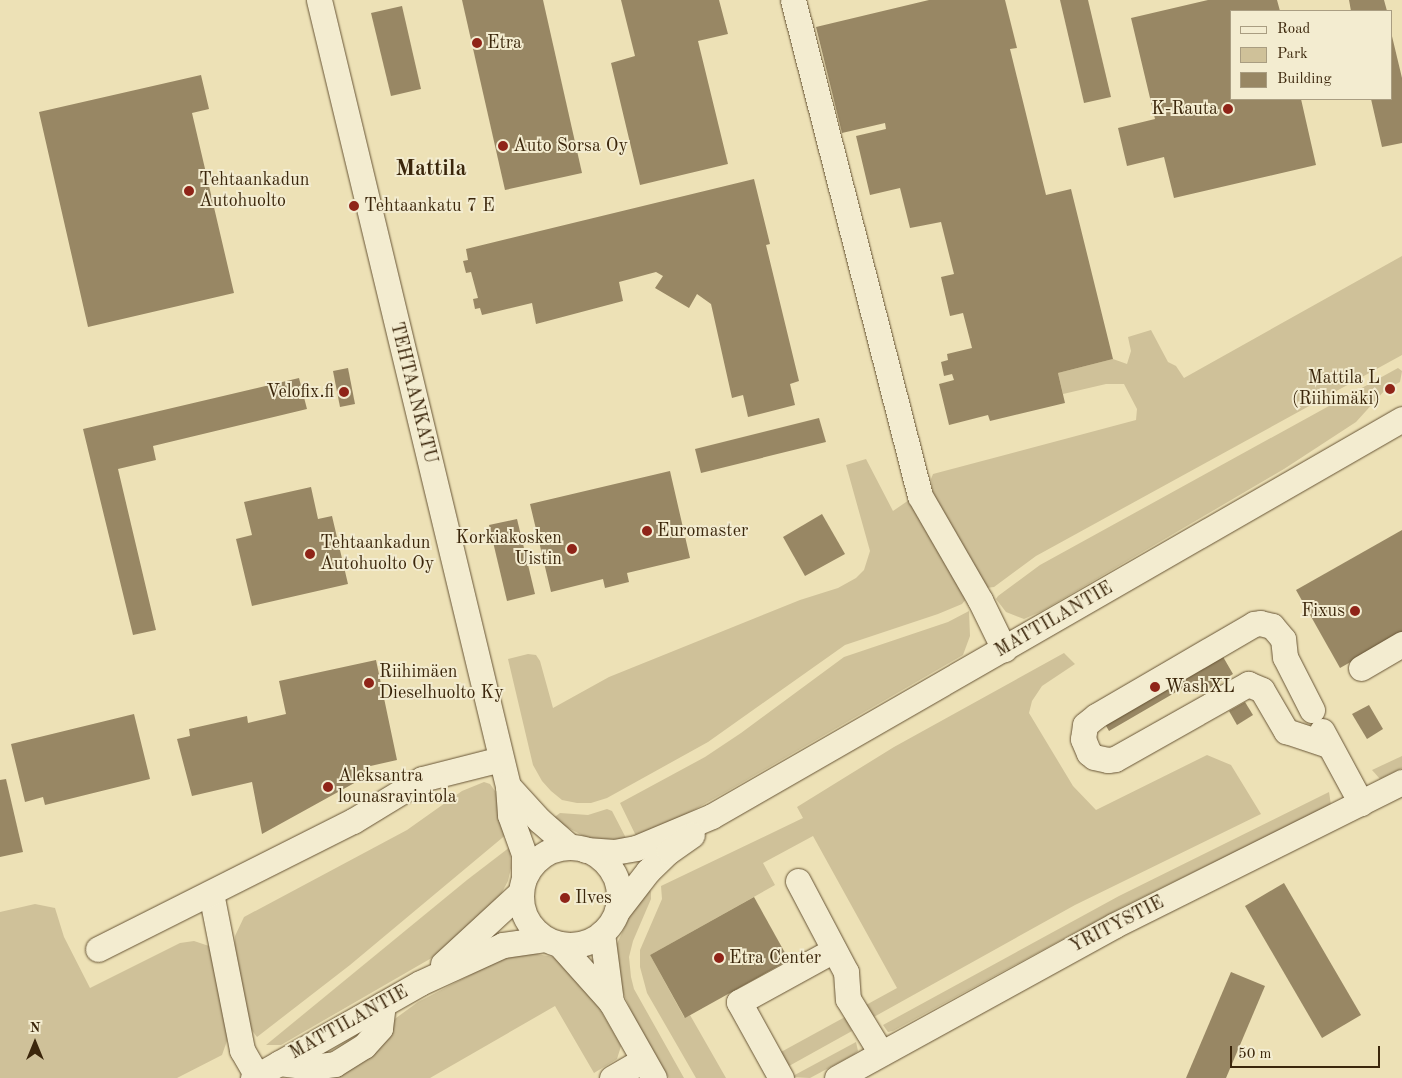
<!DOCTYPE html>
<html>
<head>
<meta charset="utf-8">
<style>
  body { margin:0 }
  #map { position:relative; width:1402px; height:1078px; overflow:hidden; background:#ede1b6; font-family:"Old Standard TT",serif }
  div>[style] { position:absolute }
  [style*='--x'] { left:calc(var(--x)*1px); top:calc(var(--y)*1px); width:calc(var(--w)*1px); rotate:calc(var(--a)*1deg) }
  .green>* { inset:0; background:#cfc199 }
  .building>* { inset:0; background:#988764 }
  .roads { filter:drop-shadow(0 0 1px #685536) drop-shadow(0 0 1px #685536) }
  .minor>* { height:25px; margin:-12.5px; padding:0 12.5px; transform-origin:12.5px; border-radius:12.5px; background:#f3ecd0 }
  .minor>.ring { margin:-12.5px; padding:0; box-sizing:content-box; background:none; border:25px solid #f3ecd0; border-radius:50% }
  .dots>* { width:14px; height:14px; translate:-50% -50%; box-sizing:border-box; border:2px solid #f3ecd0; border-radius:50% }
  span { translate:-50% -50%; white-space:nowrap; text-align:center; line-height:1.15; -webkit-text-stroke:4px #f3ecd0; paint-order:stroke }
  .poi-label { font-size:18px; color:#3b260b }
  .left { translate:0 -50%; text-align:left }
  .right { translate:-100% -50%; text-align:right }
  .street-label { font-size:18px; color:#3b260b }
  .district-label { font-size:22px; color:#3b260b; font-weight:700 }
  .legend { position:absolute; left:1230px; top:10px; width:162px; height:90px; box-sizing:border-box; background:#f3ecd0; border:1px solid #a99d81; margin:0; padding:6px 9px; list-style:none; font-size:15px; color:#3b260b }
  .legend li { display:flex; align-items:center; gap:10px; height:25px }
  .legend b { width:25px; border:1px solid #a99d81 }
  .north { position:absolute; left:10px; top:1018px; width:50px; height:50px; -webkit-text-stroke:4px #f3ecd0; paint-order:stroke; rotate:0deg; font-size:14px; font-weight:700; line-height:20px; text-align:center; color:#3b260b }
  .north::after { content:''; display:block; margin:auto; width:18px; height:22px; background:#3b260b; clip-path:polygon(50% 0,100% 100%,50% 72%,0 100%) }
  .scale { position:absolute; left:1230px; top:1046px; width:150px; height:22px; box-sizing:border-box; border:2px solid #3b260b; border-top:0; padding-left:6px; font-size:15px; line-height:18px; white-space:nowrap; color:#3b260b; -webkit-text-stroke:4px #f3ecd0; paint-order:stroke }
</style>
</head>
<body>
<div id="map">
  <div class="green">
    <div style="clip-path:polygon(1402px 256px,1402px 355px,1036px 556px,994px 587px,986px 588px,933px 494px,931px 479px,933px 474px,1136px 420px,1137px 409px,1124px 384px,1106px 384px,1063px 394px,1058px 373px,1113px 359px,1127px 364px,1131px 351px,1128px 337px,1151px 330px,1168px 362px,1176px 366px,1184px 378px)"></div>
    <div style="clip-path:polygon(1398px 368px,1402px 371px,1400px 382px,1385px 390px,1356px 422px,1284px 469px,1042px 611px,1024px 619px,1006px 612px,996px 599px,998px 596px,1040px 565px)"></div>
    <div style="clip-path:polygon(866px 459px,893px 511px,909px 500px,966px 599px,962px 604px,938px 614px,845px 645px,708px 742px,607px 798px,591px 803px,577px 803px,562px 800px,551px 791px,542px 781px,533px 765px,508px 659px,528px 654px,536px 655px,540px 661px,553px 708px,609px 677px,800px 600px,838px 588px,856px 578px,864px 570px,870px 551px,846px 465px)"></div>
    <div style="clip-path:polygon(969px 611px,970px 636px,963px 655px,726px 792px,654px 832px,637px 838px,620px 803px,705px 757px,741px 733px,844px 657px,948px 622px)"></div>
    <div style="clip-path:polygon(1064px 653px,1075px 664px,1042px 686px,1032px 701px,1029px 713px,1073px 786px,1096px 810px,1207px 755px,1231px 765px,1261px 814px,1075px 905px,872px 1018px,866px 1005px,897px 988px,813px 836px,763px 863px,775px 885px,650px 955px,684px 1017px,690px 1015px,726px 1078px,696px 1078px,647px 993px,640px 967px,640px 950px,662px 899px,661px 886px,803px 818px,797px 807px,894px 747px)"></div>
    <div style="clip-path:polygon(1402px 756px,1402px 768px,1380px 779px,1372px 770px)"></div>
    <div style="clip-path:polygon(484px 782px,490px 784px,495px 791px,508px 833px,350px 965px,257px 1037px,248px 1025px,234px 952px,235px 936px,244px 917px,407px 830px,462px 791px)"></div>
    <div style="clip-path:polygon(1329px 792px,1331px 805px,1124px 906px,893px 1031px,888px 1032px,883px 1025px,1119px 896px)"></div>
    <div style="clip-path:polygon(607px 809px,612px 811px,627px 840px,587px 838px,552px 819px,560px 813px,588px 815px)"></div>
    <div style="clip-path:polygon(510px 847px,511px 868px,508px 881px,501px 894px,435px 956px,281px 1045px,266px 1045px,467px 880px)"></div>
    <div style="clip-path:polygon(647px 885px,651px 892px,651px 899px,633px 941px,629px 957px,631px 977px,634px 989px,684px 1078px,669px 1078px,632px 1013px,618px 981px,614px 950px,634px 907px)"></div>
    <div style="clip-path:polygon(35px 904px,55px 908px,64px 937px,90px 988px,180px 943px,194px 941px,209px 946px,228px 1038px,222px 1055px,177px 1078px,0 1078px,0 912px)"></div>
    <div style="clip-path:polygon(532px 953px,553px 957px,570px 968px,589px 990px,621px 1046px,617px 1059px,594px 1073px,555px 1006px,430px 1078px,327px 1078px,339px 1075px,379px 1039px,396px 1018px,418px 1002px,505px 957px)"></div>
    <div style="clip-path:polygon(845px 1017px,852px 1031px,789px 1066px,781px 1052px)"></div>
    <div style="clip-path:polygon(856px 1042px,858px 1051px,853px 1055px,810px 1078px,791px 1077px)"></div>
  </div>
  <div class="building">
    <div style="clip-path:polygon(462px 0,543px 0,582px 173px,505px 190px)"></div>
    <div style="clip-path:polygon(621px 0,719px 0,728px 34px,698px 41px,728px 164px,640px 185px,611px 63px,635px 56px)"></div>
    <div style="clip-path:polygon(929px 0,1005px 0,1017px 48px,1010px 49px,1046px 195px,1071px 189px,1113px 359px,1058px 373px,1065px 403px,990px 421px,988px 415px,949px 425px,939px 384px,954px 380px,952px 374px,944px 376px,941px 362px,948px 360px,947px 354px,972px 348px,963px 313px,950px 316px,941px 277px,954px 274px,941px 222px,910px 228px,900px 188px,870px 195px,856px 136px,886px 129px,885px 123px,842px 133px,816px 27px)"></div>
    <div style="clip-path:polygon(1060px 0,1088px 0,1111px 97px,1084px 103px)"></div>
    <div style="clip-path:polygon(1208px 0,1277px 0,1280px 11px,1231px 11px,1231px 99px,1301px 99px,1316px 165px,1174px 198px,1164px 157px,1127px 166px,1118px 128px,1155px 119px,1131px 18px)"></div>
    <div style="clip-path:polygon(1349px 0,1384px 0,1387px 11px,1351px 11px)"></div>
    <div style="clip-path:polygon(402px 6px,421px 89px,391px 96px,371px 13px)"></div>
    <div style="clip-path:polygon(1391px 32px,1402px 78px,1402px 143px,1382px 147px,1371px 99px,1391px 99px)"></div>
    <div style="clip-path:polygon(201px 75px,209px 109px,192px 113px,234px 293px,88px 327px,39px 112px)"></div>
    <div style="clip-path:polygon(754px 179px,770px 244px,766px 245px,799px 381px,790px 384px,795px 405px,748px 417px,743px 395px,732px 398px,711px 304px,697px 294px,689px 308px,655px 288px,663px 276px,656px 272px,619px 282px,623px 301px,536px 324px,532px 303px,482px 315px,480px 308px,475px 309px,473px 299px,478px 298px,471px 272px,466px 273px,463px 261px,468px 260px,466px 249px)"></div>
    <div style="clip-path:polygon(348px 368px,355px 404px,340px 407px,333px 371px)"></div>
    <div style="clip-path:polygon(299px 378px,307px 409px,153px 446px,156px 460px,118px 469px,156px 630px,133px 635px,83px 429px)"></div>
    <div style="clip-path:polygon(819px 418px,826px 442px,701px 473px,695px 449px)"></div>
    <div style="clip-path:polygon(670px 471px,690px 558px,627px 573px,629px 582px,605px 588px,603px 579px,551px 592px,530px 504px)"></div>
    <div style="clip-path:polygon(311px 487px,318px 519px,332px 516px,348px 584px,252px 606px,236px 539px,252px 535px,244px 502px)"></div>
    <div style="clip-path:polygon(822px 514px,845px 554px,805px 576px,783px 537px)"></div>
    <div style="clip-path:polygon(517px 519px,535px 594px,507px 601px,489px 525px)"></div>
    <div style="clip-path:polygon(1402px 530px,1402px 633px,1340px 668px,1296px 590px)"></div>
    <div style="clip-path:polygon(1211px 636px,1233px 674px,1202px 693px,1195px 681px,1109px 731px,1094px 705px)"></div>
    <div style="clip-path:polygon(376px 660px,397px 760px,366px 767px,367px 776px,262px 834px,252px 782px,192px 796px,177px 739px,190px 736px,189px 729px,247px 716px,248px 723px,286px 714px,279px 681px)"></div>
    <div style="clip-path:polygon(1245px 702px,1253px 715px,1237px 725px,1229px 711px)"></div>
    <div style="clip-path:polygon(1369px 705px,1383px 729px,1367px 739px,1352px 714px)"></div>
    <div style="clip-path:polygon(134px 714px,150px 779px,45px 805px,43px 797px,25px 802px,11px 744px)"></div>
    <div style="clip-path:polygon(6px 779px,23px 852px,0 857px,0 780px)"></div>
    <div style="clip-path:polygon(1284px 883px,1361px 1015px,1322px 1038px,1245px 906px)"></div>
    <div style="clip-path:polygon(754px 897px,789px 960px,685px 1018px,650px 955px)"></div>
    <div style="clip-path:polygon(1231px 972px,1265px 986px,1226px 1078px,1186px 1078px)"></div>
  </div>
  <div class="roads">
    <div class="minor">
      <div style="--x:319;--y:0;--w:808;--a:76.48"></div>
      <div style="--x:508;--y:786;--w:29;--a:86"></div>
      <div style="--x:510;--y:815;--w:41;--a:70.3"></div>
      <div style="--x:524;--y:854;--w:24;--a:90"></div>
      <div style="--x:793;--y:0;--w:512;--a:75.64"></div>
      <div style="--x:920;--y:496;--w:120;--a:60"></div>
      <div style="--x:980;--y:600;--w:55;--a:63.9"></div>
      <div style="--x:1361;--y:668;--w:48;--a:-30.3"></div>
      <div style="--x:1312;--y:710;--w:59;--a:-117"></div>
      <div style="--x:1285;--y:657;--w:18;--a:-96"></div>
      <div style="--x:1283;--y:639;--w:17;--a:-130"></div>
      <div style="--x:1272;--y:626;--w:12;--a:-166"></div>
      <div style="--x:1260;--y:623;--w:6;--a:171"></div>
      <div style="--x:1254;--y:624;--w:183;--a:149.8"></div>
      <div style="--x:1096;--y:716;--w:14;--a:141"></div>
      <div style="--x:1085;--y:725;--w:14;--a:98"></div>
      <div style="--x:1083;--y:739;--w:15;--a:67"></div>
      <div style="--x:1089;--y:753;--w:6;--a:39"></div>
      <div style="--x:1094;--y:757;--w:14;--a:12"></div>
      <div style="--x:1108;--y:760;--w:7;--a:-8"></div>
      <div style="--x:1115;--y:759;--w:153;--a:-29.4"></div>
      <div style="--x:1248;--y:684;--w:15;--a:23"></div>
      <div style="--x:1262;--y:690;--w:48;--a:59.7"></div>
      <div style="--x:1286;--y:731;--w:44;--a:18.4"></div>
      <div style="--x:1322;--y:731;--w:82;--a:61.6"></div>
      <div style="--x:508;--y:786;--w:46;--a:47.6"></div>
      <div style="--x:539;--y:820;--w:41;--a:41.1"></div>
      <div class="ring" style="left:521px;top:847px;width:73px;height:73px"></div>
      <div style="--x:586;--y:850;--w:28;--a:4"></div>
      <div style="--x:614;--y:852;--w:22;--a:-10"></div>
      <div style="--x:636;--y:848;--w:82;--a:-22.8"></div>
      <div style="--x:712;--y:816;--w:796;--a:-29.91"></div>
      <div style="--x:798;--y:881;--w:103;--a:62.2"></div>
      <div style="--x:846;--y:972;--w:27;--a:86"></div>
      <div style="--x:848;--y:999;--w:63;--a:58.6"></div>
      <div style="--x:211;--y:893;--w:160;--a:78.8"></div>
      <div style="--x:242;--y:1050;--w:30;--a:60"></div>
      <div style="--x:617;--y:911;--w:51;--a:-52.2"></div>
      <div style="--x:648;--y:871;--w:29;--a:-44"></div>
      <div style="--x:669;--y:851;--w:28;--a:-35"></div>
      <div style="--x:602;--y:933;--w:70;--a:82.6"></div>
      <div style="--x:559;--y:944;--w:78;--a:48.1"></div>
      <div style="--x:611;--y:1002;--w:87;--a:60.5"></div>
      <div style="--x:98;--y:949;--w:285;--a:-26.7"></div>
      <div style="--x:353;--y:821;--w:81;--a:-31.3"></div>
      <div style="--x:422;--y:779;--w:81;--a:-14.2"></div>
      <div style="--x:443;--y:964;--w:106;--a:-42.7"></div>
      <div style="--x:279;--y:1063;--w:32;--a:7"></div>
      <div style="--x:311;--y:1067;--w:24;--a:-7"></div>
      <div style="--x:335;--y:1064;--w:34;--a:-32"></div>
      <div style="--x:364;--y:1046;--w:24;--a:-48"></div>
      <div style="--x:380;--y:1028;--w:24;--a:-83"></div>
      <div style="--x:253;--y:1078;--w:192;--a:-29.6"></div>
      <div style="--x:420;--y:983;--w:91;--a:-24.6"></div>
      <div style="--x:503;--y:945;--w:42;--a:-8.1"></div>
      <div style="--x:612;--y:1078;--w:36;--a:-30"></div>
      <div style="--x:781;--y:1078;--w:87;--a:-118.9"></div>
      <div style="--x:739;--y:1002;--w:108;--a:-28.7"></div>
      <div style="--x:837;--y:1078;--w:317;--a:-28.8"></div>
      <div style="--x:1115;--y:925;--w:321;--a:-26.5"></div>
    </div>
  </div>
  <div class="dots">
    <div style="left:477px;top:43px;background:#8f2418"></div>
    <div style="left:1228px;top:109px;background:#8f2418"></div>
    <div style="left:503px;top:146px;background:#8f2418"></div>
    <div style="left:189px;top:191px;background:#8f2418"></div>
    <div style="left:354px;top:206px;background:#8f2418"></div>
    <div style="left:1390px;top:389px;background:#8f2418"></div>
    <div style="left:344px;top:392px;background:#8f2418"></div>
    <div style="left:647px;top:531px;background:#8f2418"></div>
    <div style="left:572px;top:549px;background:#8f2418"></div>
    <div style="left:310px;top:554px;background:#8f2418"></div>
    <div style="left:1355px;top:611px;background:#8f2418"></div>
    <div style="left:369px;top:683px;background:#8f2418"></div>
    <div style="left:1155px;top:687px;background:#8f2418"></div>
    <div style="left:328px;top:787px;background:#8f2418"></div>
    <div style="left:565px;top:898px;background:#8f2418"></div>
    <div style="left:719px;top:958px;background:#8f2418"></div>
  </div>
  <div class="poi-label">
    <span class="left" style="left:487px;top:43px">Etra</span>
    <span class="right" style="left:1218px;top:109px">K-Rauta</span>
    <span class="left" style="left:513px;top:146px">Auto Sorsa Oy</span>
    <span class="left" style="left:199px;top:191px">Tehtaankadun<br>Autohuolto</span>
    <span class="left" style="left:364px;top:206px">Tehtaankatu 7 E</span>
    <span class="right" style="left:1380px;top:389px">Mattila L<br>(Riihimäki)</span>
    <span class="right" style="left:334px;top:392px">Velofix.fi</span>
    <span class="left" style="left:657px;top:531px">Euromaster</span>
    <span class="right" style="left:562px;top:549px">Korkiakosken<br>Uistin</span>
    <span class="left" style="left:320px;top:554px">Tehtaankadun<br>Autohuolto Oy</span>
    <span class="right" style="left:1345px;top:611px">Fixus</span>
    <span class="left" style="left:379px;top:683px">Riihimäen<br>Dieselhuolto Ky</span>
    <span class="left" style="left:1165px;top:687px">WashXL</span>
    <span class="left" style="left:338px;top:787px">Aleksantra<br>lounasravintola</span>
    <span class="left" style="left:575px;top:898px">Ilves</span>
    <span class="left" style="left:729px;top:958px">Etra Center</span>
  </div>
  <div class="street-label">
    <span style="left:413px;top:393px;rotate:76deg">TEHTAANKATU</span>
    <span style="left:1054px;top:620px;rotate:-30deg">MATTILANTIE</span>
    <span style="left:1117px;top:925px;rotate:-27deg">YRITYSTIE</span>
    <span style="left:349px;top:1023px;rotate:-29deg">MATTILANTIE</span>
  </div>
  <div class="district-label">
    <span style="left:431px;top:170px">Mattila</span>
  </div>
  <ul class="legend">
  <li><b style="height:6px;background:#f3ecd0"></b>Road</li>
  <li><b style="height:14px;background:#cfc199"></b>Park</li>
  <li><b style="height:14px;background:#988764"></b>Building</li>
  </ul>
  <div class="north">N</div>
  <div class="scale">50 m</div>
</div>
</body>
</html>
